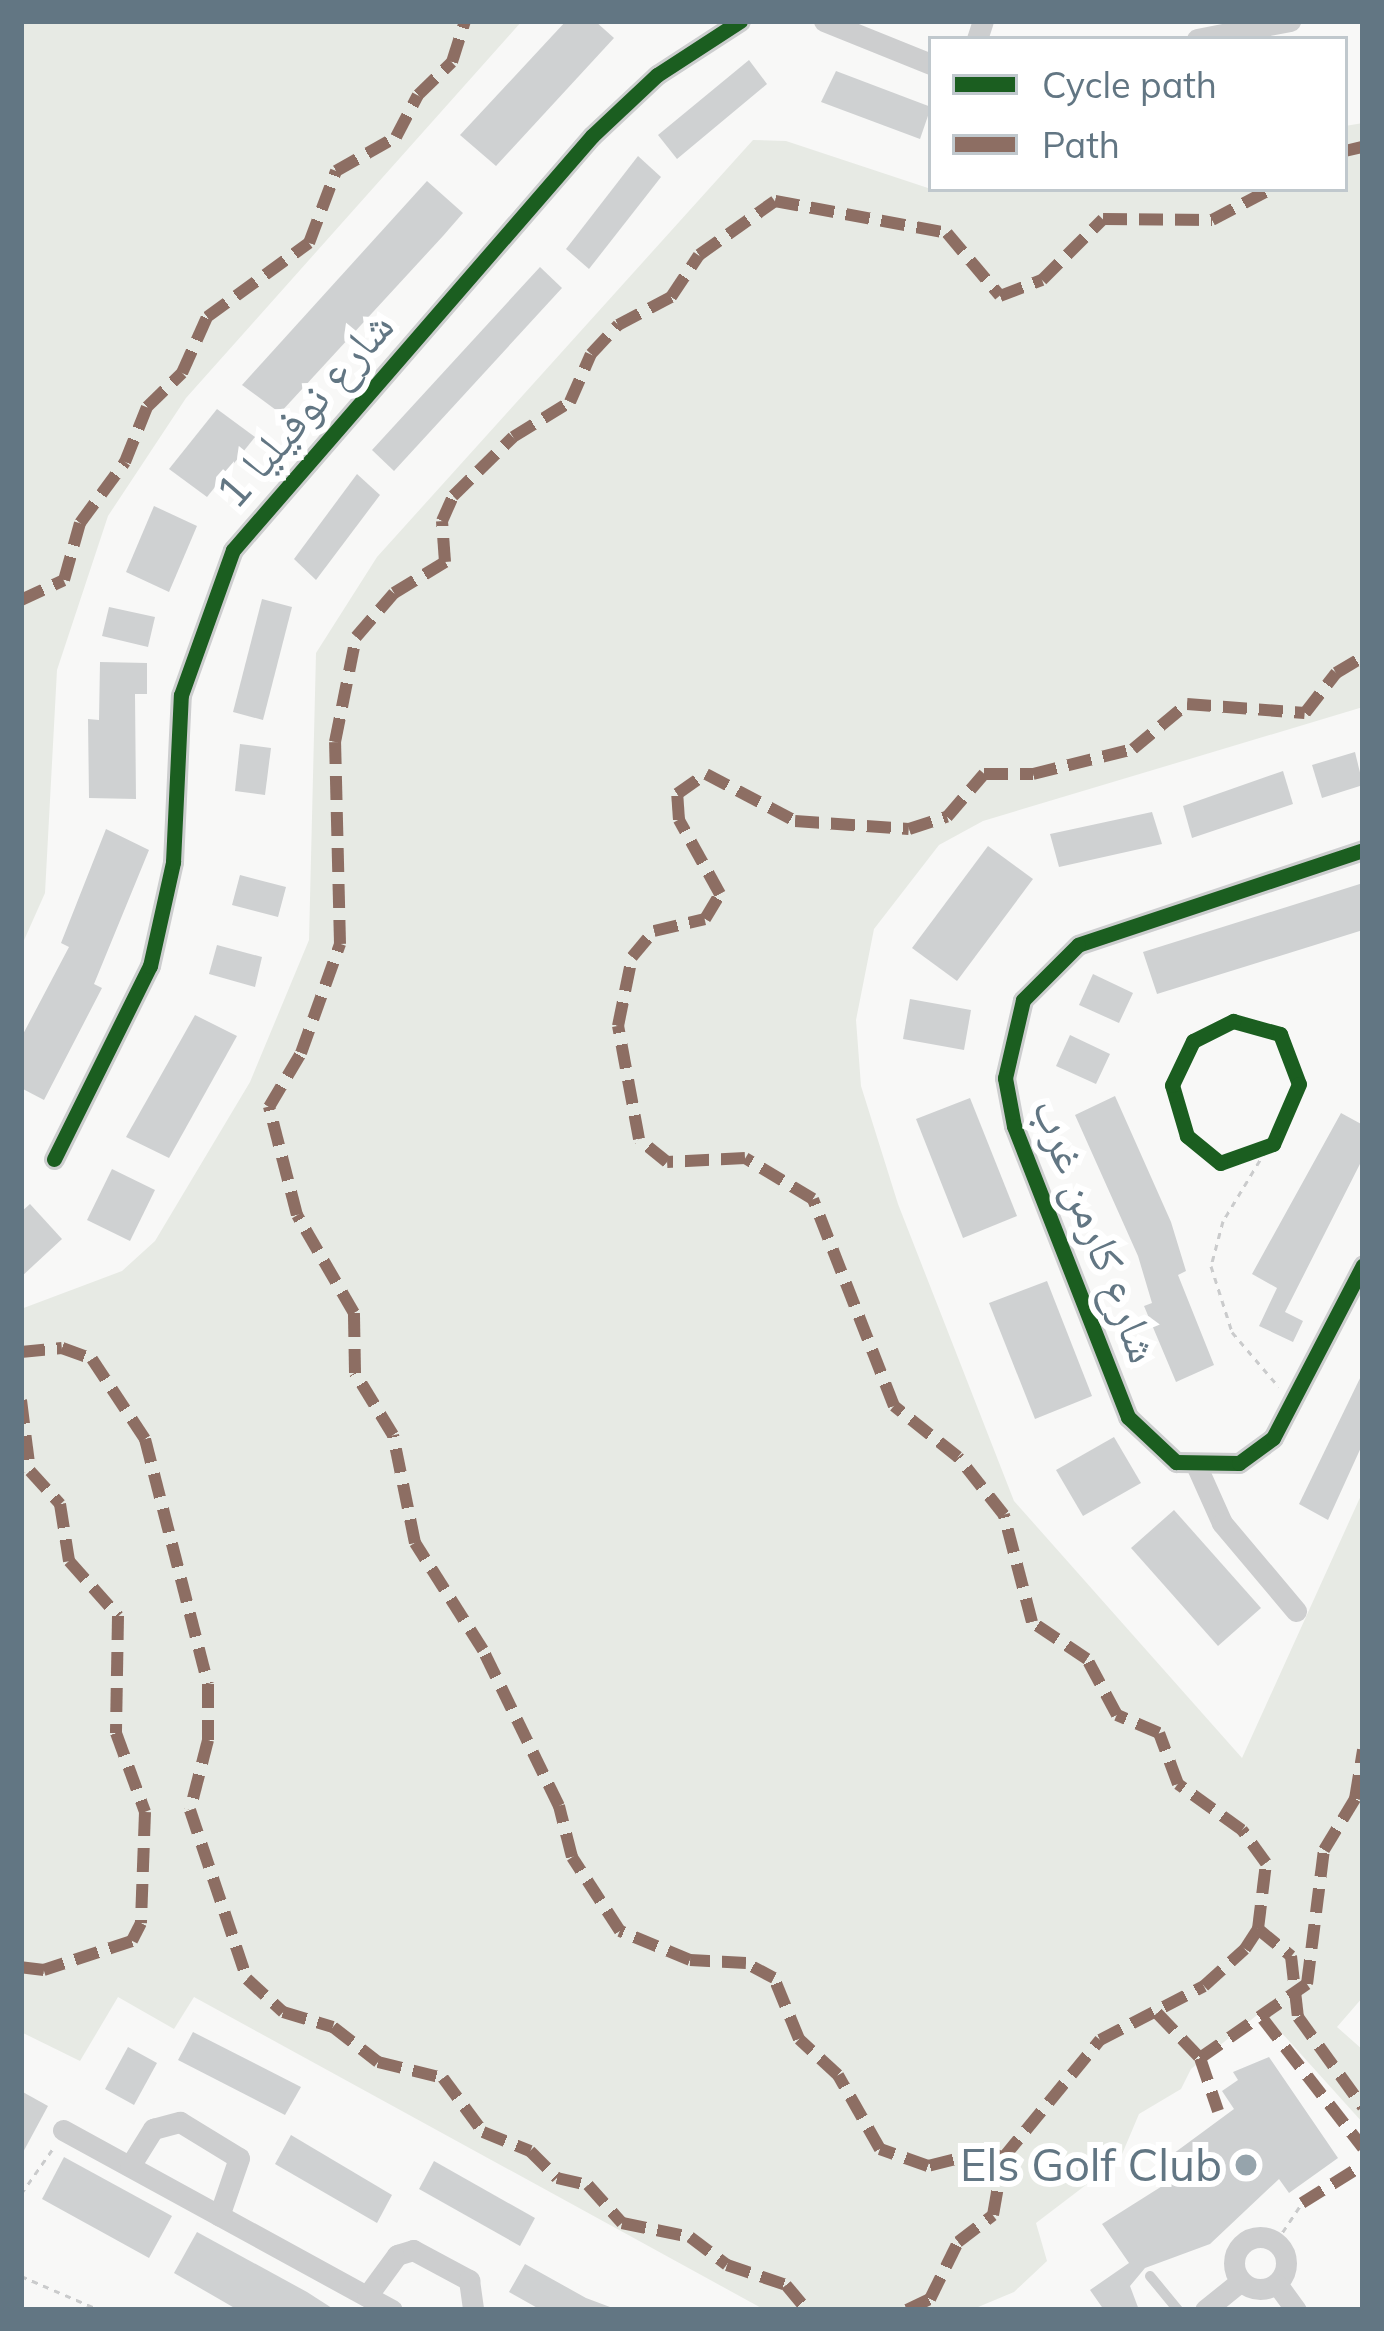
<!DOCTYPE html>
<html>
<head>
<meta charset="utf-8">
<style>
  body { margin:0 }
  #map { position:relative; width:1384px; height:2331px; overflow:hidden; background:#f8f8f7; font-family:Mulish,"Noto Naskh Arabic",sans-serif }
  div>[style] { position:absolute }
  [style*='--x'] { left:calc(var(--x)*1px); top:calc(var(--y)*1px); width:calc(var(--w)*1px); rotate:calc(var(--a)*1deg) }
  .green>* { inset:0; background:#e7eae4 }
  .building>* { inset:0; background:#cfd1d2 }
  .path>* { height:3px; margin-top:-1.5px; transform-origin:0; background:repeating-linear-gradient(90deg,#cacbcc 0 6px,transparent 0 12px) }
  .lane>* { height:10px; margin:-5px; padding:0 5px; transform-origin:5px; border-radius:5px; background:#cdcecf }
  .street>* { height:21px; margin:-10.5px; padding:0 10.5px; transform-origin:10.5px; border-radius:10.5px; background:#cdcecf }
  .street>.ring { margin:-10.5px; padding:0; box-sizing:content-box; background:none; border:21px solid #cdcecf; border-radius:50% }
  .quiet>* { height:12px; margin-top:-6px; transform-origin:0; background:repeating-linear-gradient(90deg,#8d6e63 0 24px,transparent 0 36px) }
  .cycleway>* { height:15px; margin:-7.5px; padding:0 7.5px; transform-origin:7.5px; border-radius:7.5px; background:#1b5e20 }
  .dots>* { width:33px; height:33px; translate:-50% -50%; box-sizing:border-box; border:6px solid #fff; border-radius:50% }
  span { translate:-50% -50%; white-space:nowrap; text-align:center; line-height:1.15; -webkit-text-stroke:12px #fff; paint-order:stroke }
  .street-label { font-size:45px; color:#627683 }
  .poi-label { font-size:45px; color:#627683 }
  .right { translate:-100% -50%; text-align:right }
  .frame { position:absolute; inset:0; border:24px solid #627683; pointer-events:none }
  .legend { position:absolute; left:928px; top:36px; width:420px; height:156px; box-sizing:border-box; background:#fff; border:3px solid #c0c8cd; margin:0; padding:15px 21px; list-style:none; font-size:36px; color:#627683 }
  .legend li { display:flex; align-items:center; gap:24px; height:60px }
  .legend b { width:60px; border:3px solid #c0c8cd }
</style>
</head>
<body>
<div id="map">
  <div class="green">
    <div style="clip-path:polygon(21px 21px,522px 21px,186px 398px,108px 516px,57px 670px,45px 893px,21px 947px)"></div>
    <div style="clip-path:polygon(1363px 123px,1363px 707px,983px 821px,939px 845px,874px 929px,856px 1020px,861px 1086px,898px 1204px,1014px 1501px,1242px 1758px,1363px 1491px,1363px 1997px,1337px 2027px,1363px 2050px,1363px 2123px,1262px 2011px,1191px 2069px,1181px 2089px,1139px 2114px,1120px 2159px,1036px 2223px,1047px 2261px,1014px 2292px,971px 2310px,765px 2310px,194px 1997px,174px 2029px,118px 1997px,80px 2061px,21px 2032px,21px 1309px,122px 1271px,155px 1241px,250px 1082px,309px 940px,316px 653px,377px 557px,753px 140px,786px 141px,931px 189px,1345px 189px,1345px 126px)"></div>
  </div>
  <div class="building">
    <div style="clip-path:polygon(566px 21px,595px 21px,614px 38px,496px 166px,460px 135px)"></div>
    <div style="clip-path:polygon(749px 60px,767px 84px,677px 159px,658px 135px)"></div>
    <div style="clip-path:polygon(836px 71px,931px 107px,920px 139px,821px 102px)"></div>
    <div style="clip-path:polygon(638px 156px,661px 177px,589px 269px,566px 249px)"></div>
    <div style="clip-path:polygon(427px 181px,463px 213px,443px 236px,280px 413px,242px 385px)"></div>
    <div style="clip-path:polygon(540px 267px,562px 288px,394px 471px,372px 450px)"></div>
    <div style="clip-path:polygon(217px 409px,255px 437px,207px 497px,169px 469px)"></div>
    <div style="clip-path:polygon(357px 474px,380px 495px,316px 580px,294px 559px)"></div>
    <div style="clip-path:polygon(154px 506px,197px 526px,169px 592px,126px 572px)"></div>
    <div style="clip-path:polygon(262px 599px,292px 607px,263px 720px,233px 712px)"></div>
    <div style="clip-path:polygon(109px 607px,155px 617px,148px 647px,102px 636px)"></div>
    <div style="clip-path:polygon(100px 662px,147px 663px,147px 694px,135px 694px,136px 799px,89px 798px,88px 719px,99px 720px)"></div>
    <div style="clip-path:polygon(240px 744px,271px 748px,265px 795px,235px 791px)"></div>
    <div style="clip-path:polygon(1355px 752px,1363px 785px,1322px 798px,1312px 765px)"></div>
    <div style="clip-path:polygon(1283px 771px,1293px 804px,1192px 838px,1183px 806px)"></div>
    <div style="clip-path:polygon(1152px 812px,1162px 844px,1059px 867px,1050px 834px)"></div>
    <div style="clip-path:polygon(106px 829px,149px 850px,94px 984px,102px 988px,44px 1100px,21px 1088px,21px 1038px,69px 947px,61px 943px)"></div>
    <div style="clip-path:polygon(988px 846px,1033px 879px,957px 981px,912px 948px)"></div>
    <div style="clip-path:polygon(240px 875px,286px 887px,278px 917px,232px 905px)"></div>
    <div style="clip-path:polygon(1363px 883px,1363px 930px,1157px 994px,1143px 952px)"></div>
    <div style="clip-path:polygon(217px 945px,262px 957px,255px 987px,209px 974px)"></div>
    <div style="clip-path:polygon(1093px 974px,1133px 993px,1119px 1023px,1079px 1005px)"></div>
    <div style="clip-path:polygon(910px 999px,971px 1010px,964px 1050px,903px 1039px)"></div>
    <div style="clip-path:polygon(195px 1015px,237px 1036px,169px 1158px,126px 1137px)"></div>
    <div style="clip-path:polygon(1070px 1035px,1110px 1054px,1096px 1084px,1056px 1066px)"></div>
    <div style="clip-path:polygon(1115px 1096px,1171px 1222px,1186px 1271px,1178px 1275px,1214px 1365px,1176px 1382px,1144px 1306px,1152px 1303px,1138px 1256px,1075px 1115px)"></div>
    <div style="clip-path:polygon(970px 1098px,1017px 1216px,963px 1238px,916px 1119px)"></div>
    <div style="clip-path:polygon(1341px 1113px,1363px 1125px,1363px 1158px,1285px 1312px,1303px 1321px,1293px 1342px,1259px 1326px,1277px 1288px,1252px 1274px)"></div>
    <div style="clip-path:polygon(112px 1169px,155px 1190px,130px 1241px,87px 1220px)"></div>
    <div style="clip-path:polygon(30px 1204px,62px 1239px,21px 1277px,21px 1212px)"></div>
    <div style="clip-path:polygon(1047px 1281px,1092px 1396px,1035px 1419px,989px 1303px)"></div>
    <div style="clip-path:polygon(1363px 1372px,1363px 1443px,1328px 1520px,1299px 1504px)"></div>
    <div style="clip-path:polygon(1114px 1437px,1141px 1483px,1083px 1516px,1056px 1470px)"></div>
    <div style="clip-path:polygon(1174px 1510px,1261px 1608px,1218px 1646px,1131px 1548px)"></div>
    <div style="clip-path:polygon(193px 2032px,301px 2087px,285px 2115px,178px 2060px)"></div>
    <div style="clip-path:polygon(128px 2047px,157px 2063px,134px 2105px,105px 2089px)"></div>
    <div style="clip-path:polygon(1269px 2057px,1338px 2158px,1289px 2193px,1279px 2179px,1210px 2244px,1145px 2268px,1130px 2286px,1139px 2310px,1104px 2310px,1090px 2290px,1129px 2263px,1102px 2224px,1167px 2183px,1162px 2162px,1234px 2109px,1222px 2091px,1238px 2080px,1233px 2072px)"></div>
    <div style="clip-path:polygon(21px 2091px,48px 2106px,21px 2156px)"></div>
    <div style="clip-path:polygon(291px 2135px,392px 2195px,377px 2223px,275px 2164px)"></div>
    <div style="clip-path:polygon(64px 2157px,172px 2216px,149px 2258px,42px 2199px)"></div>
    <div style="clip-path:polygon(434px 2161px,535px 2218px,520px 2246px,419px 2189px)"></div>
    <div style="clip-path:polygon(197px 2232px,307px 2292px,335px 2310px,238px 2310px,174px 2273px)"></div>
    <div style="clip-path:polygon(525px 2264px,586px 2298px,618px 2310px,541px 2310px,509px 2292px)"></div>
  </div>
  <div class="path">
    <div style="--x:1266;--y:1150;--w:83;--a:121.2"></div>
    <div style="--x:1223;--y:1221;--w:47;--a:104.9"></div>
    <div style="--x:1211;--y:1266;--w:69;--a:72.3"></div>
    <div style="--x:1232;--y:1332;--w:72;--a:49.5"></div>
    <div style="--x:21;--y:2194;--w:57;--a:-54.9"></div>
    <div style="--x:1276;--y:2242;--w:47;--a:-56.3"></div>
    <div style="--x:21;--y:2276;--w:86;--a:23.3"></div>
  </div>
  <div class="lane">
    <div style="--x:1150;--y:2276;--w:44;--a:50.5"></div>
  </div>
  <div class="street">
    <div style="--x:824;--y:21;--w:115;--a:21.9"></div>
    <div style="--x:977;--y:39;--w:19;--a:-72"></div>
    <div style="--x:1197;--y:39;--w:95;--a:-11"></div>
    <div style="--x:1363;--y:850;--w:300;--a:161.6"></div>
    <div style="--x:1078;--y:945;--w:78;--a:135"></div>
    <div style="--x:1023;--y:1000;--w:80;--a:103"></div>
    <div style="--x:1005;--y:1078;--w:49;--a:79.4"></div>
    <div style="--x:1014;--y:1126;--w:313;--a:68.6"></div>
    <div style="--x:1128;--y:1417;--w:66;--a:43.2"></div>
    <div style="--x:1176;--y:1462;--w:63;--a:0.9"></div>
    <div style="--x:1239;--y:1463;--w:42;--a:-36.3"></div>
    <div style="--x:1273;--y:1438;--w:195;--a:-62.5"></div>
    <div style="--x:54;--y:1159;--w:216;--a:-63.6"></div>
    <div style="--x:150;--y:966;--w:107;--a:-77.5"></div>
    <div style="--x:173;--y:862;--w:167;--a:-87.3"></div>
    <div style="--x:181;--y:695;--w:154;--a:-70.3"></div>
    <div style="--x:233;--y:550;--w:548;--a:-49.07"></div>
    <div style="--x:592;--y:136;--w:89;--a:-43.2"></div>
    <div style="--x:657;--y:75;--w:99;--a:-33"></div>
    <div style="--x:1197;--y:1467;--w:61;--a:65.9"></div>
    <div style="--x:1222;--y:1523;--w:115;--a:49.9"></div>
    <div style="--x:63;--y:2130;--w:375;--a:28.7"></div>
    <div style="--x:130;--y:2166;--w:44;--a:-58.1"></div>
    <div style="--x:153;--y:2129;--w:28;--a:-15"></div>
    <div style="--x:180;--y:2122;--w:69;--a:31.4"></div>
    <div style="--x:239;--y:2158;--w:61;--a:109"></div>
    <div class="ring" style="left:1234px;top:2237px;width:31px;height:31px"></div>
    <div style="--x:1277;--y:2284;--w:32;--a:54"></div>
    <div style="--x:367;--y:2296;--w:51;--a:-53.8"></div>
    <div style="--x:397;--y:2255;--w:17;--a:-17"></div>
    <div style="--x:413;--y:2250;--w:64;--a:28.2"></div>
    <div style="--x:469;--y:2280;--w:30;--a:82"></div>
    <div style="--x:1205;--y:2310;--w:46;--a:-38.9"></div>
  </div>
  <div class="quiet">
    <div style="--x:1345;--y:151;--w:18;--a:-13"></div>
    <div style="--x:21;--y:600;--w:47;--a:-24.9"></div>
    <div style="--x:64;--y:580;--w:59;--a:-74.3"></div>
    <div style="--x:80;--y:523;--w:76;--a:-53.6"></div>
    <div style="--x:125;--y:462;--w:59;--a:-68.2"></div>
    <div style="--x:147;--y:407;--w:49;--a:-44.2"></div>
    <div style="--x:182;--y:373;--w:61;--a:-65.9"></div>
    <div style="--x:207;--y:317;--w:126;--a:-36"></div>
    <div style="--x:309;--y:243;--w:77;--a:-69.4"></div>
    <div style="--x:336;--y:171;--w:69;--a:-29.5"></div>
    <div style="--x:396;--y:137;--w:47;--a:-62.4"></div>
    <div style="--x:418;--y:95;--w:47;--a:-44.1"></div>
    <div style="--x:452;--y:62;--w:43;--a:-72.4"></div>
    <div style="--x:21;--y:1352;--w:41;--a:-5.6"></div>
    <div style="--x:62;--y:1348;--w:32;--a:20"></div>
    <div style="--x:92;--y:1359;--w:96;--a:56.5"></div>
    <div style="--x:145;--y:1439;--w:253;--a:75.6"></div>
    <div style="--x:208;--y:1684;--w:56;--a:90"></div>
    <div style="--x:208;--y:1740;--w:72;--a:104.4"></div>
    <div style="--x:190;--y:1810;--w:178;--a:71.4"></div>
    <div style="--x:247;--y:1979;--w:49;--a:42.5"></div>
    <div style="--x:283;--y:2012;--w:52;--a:16.7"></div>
    <div style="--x:333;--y:2027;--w:57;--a:37.9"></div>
    <div style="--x:378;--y:2062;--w:67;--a:13.8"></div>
    <div style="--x:443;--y:2078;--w:67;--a:53.5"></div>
    <div style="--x:483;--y:2132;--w:51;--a:22"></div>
    <div style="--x:530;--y:2151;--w:38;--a:45"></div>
    <div style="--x:557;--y:2178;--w:32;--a:13"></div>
    <div style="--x:588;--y:2185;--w:51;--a:48.2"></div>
    <div style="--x:622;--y:2223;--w:69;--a:11.6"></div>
    <div style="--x:690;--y:2237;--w:46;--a:37.1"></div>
    <div style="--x:727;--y:2265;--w:62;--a:18.7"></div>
    <div style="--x:786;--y:2285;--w:33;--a:50"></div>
    <div style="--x:21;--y:1400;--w:72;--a:82.8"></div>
    <div style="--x:30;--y:1471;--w:45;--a:47.7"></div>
    <div style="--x:60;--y:1504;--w:58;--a:81"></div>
    <div style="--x:69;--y:1561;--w:74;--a:48.3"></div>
    <div style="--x:118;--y:1616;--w:117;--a:91"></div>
    <div style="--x:116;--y:1733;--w:84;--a:69.8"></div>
    <div style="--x:145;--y:1812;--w:111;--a:92.1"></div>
    <div style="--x:141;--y:1923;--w:20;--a:117"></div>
    <div style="--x:132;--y:1941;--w:93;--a:161.8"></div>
    <div style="--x:44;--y:1970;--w:23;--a:-173"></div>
    <div style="--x:1258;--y:1929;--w:43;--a:39.3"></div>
    <div style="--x:1291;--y:1956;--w:61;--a:83.5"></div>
    <div style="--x:1298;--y:2017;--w:111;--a:54.2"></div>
    <div style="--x:1157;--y:2013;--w:62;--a:46.3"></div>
    <div style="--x:1200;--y:2058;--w:56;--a:71.2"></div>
    <div style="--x:1263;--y:2019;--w:163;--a:52.2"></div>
    <div style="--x:1200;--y:2058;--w:130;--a:-34.7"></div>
    <div style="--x:1307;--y:1984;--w:135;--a:-82.8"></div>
    <div style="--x:1324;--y:1850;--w:60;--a:-58.7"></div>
    <div style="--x:1355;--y:1799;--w:50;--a:-80.7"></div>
    <div style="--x:1003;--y:2158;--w:17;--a:-155"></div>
    <div style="--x:988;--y:2151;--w:62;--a:166"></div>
    <div style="--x:928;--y:2166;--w:51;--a:-160.5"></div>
    <div style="--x:880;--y:2149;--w:85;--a:-119.6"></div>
    <div style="--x:838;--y:2075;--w:53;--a:-137.3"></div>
    <div style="--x:799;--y:2039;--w:66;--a:-112.3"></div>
    <div style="--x:774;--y:1978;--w:32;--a:-152"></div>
    <div style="--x:746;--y:1963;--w:56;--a:-176.9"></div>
    <div style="--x:690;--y:1960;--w:76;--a:-157.5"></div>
    <div style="--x:620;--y:1931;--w:88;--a:-123"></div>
    <div style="--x:572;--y:1857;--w:53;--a:-104.3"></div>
    <div style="--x:559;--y:1806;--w:174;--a:-116"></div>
    <div style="--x:483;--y:1650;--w:127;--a:-122.4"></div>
    <div style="--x:415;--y:1543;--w:110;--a:-101.5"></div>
    <div style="--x:393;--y:1435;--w:73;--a:-121.5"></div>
    <div style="--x:355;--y:1373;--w:60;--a:-91"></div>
    <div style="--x:354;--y:1313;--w:113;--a:-120.2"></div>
    <div style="--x:297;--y:1215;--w:112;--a:-104.5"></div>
    <div style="--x:269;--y:1107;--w:63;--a:-59.3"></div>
    <div style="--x:301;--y:1053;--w:116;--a:-70.3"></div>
    <div style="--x:340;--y:944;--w:202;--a:-91.4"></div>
    <div style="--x:335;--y:742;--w:107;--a:-78.7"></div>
    <div style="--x:356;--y:637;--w:58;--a:-49.2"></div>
    <div style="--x:394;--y:593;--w:60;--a:-31.3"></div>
    <div style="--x:445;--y:562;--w:41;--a:-94.2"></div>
    <div style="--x:442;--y:521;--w:27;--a:-66"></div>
    <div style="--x:453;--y:496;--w:84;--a:-44.5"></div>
    <div style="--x:513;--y:437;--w:67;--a:-31.6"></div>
    <div style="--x:570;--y:402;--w:52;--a:-66.4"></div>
    <div style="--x:591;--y:354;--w:40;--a:-47"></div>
    <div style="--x:618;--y:325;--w:60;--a:-27.8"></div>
    <div style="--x:671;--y:297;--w:50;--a:-56.3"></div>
    <div style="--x:699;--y:255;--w:93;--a:-35.4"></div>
    <div style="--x:775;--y:201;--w:175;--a:10.5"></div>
    <div style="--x:947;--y:233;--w:82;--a:49.9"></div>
    <div style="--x:1000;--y:296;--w:45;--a:-20.9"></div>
    <div style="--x:1042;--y:280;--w:86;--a:-45"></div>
    <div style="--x:1103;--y:219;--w:109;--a:0.5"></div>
    <div style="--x:1212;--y:220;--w:67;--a:-27.7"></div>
    <div style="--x:1302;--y:2203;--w:72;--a:-31.9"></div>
    <div style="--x:907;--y:2310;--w:25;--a:-26"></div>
    <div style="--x:930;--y:2299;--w:64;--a:-63.8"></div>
    <div style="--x:958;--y:2242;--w:44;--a:-37.6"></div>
    <div style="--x:993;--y:2215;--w:58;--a:-80"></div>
    <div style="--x:1003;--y:2158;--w:153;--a:-50.6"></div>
    <div style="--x:1100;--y:2040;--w:117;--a:-27.4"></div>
    <div style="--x:1204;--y:1986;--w:55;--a:-42.1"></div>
    <div style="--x:1245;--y:1949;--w:24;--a:-57"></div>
    <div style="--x:1258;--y:1929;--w:66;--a:-83.1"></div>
    <div style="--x:1266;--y:1863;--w:41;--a:-126"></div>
    <div style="--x:1242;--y:1830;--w:79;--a:-144.3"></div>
    <div style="--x:1178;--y:1784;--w:54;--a:-110.4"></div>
    <div style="--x:1159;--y:1733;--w:46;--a:-156.8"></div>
    <div style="--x:1117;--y:1715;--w:64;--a:-118.2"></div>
    <div style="--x:1087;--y:1659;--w:66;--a:-146.1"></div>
    <div style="--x:1032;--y:1622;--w:111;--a:-104.7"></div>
    <div style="--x:1004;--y:1515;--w:74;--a:-128.4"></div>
    <div style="--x:958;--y:1457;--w:82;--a:-141.4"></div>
    <div style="--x:894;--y:1406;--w:222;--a:-111.4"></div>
    <div style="--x:813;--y:1199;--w:79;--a:-148.9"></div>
    <div style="--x:745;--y:1158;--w:78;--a:177.1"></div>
    <div style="--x:667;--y:1162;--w:36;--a:-141"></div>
    <div style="--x:639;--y:1139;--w:115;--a:-100.5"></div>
    <div style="--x:618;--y:1026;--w:70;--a:-78.5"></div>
    <div style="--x:632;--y:957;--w:34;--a:-50"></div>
    <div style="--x:654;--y:931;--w:52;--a:-13.2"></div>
    <div style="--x:705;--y:919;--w:29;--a:-59"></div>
    <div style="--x:720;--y:894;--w:85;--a:-119"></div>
    <div style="--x:679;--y:820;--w:26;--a:-94"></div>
    <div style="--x:677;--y:794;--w:35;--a:-35"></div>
    <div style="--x:706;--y:774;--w:101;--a:27.8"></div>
    <div style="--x:795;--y:821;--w:114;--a:4"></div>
    <div style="--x:909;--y:829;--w:40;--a:-18"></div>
    <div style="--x:947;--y:817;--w:57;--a:-49.3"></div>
    <div style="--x:984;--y:774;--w:49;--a:0"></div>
    <div style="--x:1033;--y:774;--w:103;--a:-14"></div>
    <div style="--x:1133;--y:749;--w:70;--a:-39.8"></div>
    <div style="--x:1187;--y:704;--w:118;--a:4.4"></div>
    <div style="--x:1305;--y:713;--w:51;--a:-52.2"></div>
    <div style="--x:1336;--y:673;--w:31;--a:-31"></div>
  </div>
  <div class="cycleway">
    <div style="--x:1363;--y:850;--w:300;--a:161.6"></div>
    <div style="--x:1078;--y:945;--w:78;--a:135"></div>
    <div style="--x:1023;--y:1000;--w:80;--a:103"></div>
    <div style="--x:1005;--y:1078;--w:49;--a:79.4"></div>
    <div style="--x:1014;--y:1126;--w:313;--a:68.6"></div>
    <div style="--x:1128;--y:1417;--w:66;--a:43.2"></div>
    <div style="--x:1176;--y:1462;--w:63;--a:0.9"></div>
    <div style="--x:1239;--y:1463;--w:42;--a:-36.3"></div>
    <div style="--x:1273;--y:1438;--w:195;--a:-62.5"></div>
    <div style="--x:1233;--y:1021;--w:49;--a:15.5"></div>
    <div style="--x:1280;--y:1034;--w:53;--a:69.2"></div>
    <div style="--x:1299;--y:1084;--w:65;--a:113.4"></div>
    <div style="--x:1273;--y:1144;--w:56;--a:160.3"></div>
    <div style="--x:1220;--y:1163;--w:43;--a:-140.7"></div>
    <div style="--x:1187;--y:1136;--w:53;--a:-106.4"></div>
    <div style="--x:1172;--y:1085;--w:49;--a:-64.5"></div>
    <div style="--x:1193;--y:1041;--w:45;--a:-26.6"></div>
    <div style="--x:54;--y:1159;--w:216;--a:-63.6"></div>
    <div style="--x:150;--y:966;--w:107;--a:-77.5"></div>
    <div style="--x:173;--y:862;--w:167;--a:-87.3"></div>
    <div style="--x:181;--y:695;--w:154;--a:-70.3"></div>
    <div style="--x:233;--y:550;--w:548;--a:-49.07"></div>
    <div style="--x:592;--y:136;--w:89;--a:-43.2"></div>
    <div style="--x:657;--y:75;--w:99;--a:-33"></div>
  </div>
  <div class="dots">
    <div style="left:1246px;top:2165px;background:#96a4ac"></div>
  </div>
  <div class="street-label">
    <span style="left:304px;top:409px;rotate:-49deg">شارع نوفيليا 1</span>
    <span style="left:1097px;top:1230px;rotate:69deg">شارع كارمن غرب</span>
  </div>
  <div class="poi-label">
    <span class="right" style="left:1222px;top:2165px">Els Golf Club</span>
  </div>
  <div class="frame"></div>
  <ul class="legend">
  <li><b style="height:15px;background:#1b5e20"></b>Cycle path</li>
  <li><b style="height:15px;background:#8d6e63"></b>Path</li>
  </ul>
</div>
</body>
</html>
